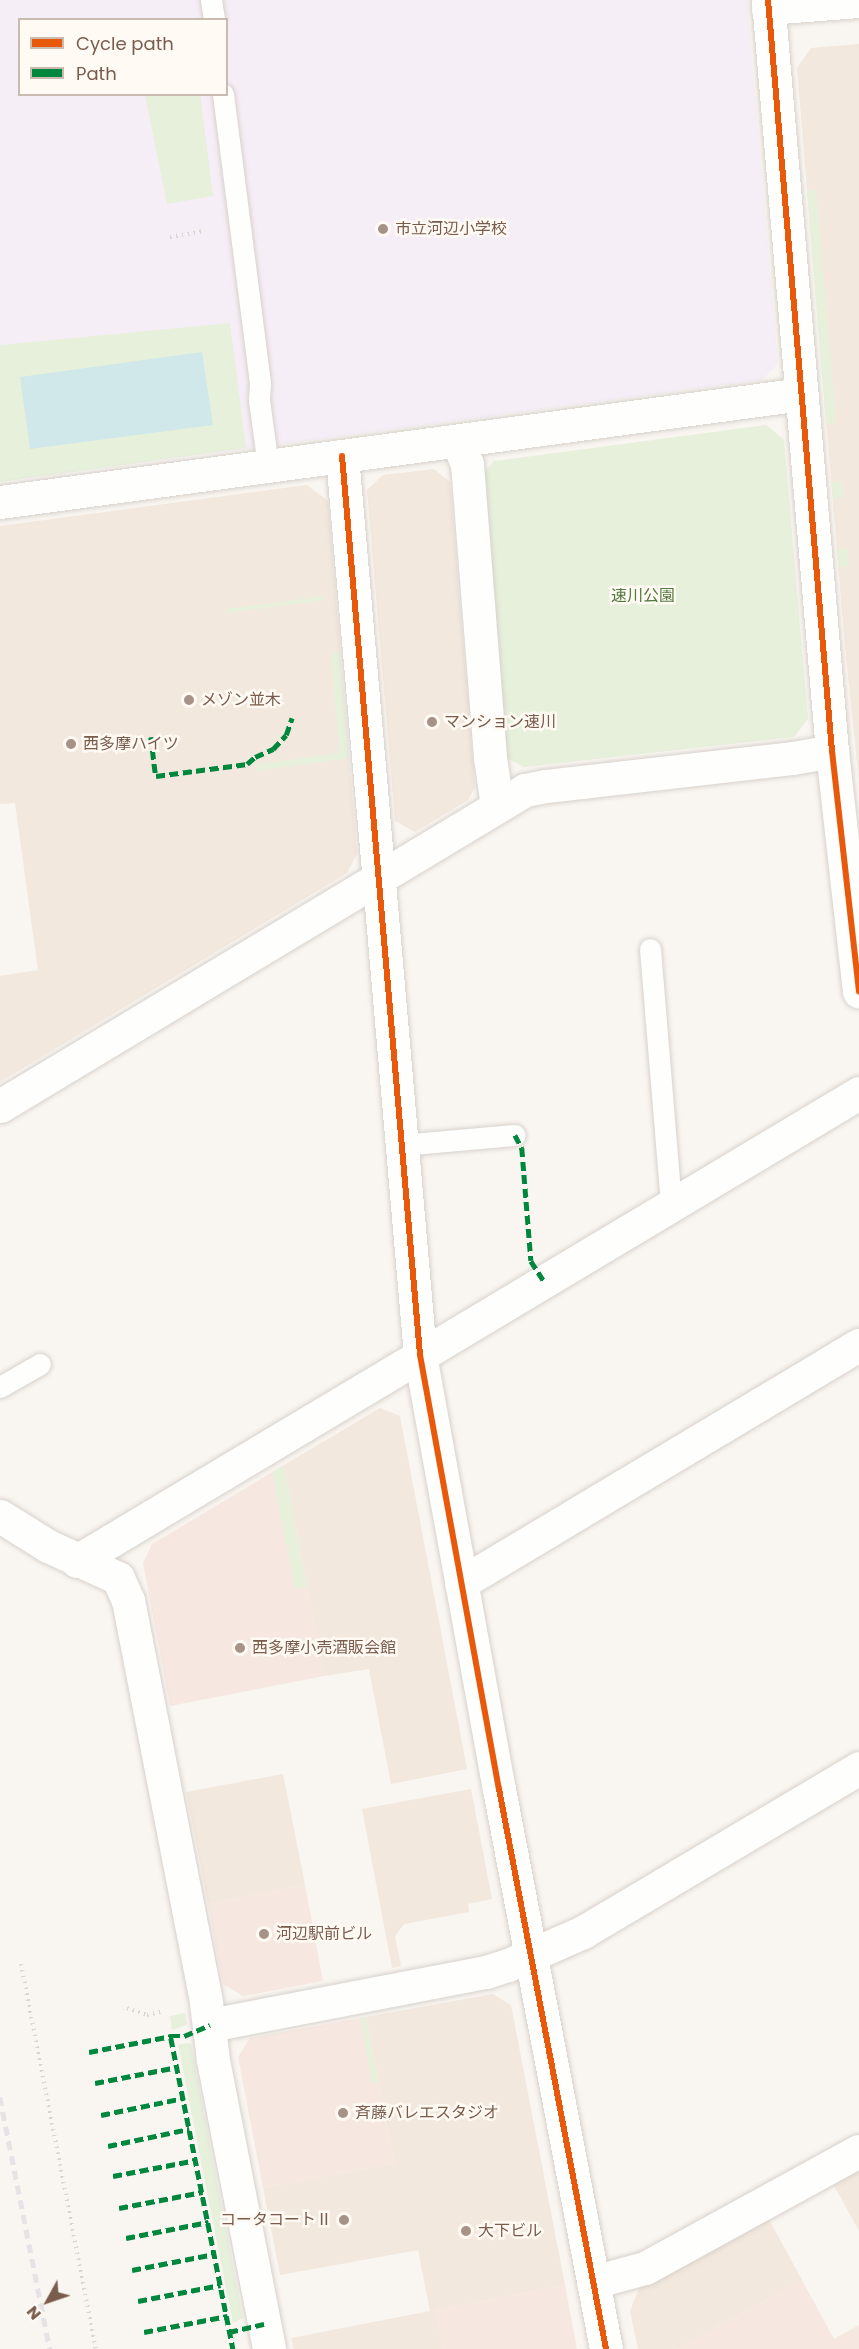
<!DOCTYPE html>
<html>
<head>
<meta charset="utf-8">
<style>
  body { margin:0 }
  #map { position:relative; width:859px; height:2349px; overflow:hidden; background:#f9f5f0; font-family:Poppins,"Noto Sans JP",sans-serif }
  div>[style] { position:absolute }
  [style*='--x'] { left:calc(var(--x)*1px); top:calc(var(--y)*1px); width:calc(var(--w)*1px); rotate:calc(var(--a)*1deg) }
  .residential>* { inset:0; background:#f2e8de }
  .commercial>* { inset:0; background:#f6e8e1 }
  .education>* { inset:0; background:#f6eef6 }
  .green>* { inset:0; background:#e7f0db }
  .water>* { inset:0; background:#d0e8ea }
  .path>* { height:4px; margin-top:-2px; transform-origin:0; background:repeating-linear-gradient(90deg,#dcd5d0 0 1.5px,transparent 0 6px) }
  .roads { filter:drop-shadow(0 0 2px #d7d1cb) drop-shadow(0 0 2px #d7d1cb) }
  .service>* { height:21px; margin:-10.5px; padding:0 10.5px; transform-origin:10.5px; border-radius:10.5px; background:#fefefd }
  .minor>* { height:33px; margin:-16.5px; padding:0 16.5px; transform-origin:16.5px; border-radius:16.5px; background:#fefefd }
  .rail>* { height:4.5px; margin-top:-2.25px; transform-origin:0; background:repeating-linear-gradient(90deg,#e6e3e7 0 9px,transparent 0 15px) }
  .quiet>* { height:4.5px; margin-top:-2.25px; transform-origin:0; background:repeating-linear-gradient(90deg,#00873e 0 9px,transparent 0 13.5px) }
  .cycleway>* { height:6px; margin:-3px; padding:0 3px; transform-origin:3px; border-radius:3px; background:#e8590c }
  .dots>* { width:16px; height:16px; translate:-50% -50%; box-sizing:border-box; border:3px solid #fffaf3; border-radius:50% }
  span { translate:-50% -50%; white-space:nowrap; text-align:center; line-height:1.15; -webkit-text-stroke:5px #fffaf3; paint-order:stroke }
  .poi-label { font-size:16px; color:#7a5c4d }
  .left { translate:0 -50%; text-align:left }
  .right { translate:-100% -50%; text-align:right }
  .park-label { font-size:16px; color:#537a41 }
  .legend { position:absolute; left:18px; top:18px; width:210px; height:78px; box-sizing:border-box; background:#fffaf3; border:2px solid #cabbb1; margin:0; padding:8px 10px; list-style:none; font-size:18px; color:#7a5c4d }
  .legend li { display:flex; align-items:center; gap:12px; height:30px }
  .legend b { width:30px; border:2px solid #cabbb1 }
  .north { position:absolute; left:18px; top:2271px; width:60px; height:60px; -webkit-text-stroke:4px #fffaf3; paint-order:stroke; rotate:230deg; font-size:16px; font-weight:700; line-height:24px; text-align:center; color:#7a5c4d }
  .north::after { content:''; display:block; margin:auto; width:21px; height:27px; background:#7a5c4d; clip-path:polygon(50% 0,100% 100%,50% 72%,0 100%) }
</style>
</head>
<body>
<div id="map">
  <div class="residential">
    <div style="clip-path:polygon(859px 44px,859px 781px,845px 647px,797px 68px,811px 48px)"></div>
    <div style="clip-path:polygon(434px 469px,450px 482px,475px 787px,468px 800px,415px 832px,395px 821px,367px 490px,383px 475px)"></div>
    <div style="clip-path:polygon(307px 485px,328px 501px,357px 854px,347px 873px,0 1082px,0 976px,38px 970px,15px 803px,0 804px,0 526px)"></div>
    <div style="clip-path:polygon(380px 1408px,400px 1416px,467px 1769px,391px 1784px,369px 1669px,324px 1676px,284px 1465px)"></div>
    <div style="clip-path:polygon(283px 1774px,305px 1885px,208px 1904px,186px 1792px)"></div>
    <div style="clip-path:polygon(471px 1789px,492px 1899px,468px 1904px,469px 1912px,404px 1924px,395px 1936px,401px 1966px,392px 1968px,362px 1809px)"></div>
    <div style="clip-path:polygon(493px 1994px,511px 2005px,565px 2285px,436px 2310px,443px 2349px,294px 2349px,291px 2338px,430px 2311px,418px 2250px,280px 2275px,263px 2188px,394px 2163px,366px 2017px)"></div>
    <div style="clip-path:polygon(859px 2165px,859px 2231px,831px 2180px)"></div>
    <div style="clip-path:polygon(767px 2216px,802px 2280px,677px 2349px,638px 2349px,630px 2311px,640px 2286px)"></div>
  </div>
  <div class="commercial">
    <div style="clip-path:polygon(284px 1465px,324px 1676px,170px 1706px,143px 1563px,152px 1544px)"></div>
    <div style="clip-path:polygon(305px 1885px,323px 1981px,243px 1996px,223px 1984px,208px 1904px)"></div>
    <div style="clip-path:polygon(366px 2017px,394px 2163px,263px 2188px,238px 2057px,250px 2038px)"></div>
    <div style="clip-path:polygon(802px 2280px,834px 2339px,859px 2325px,859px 2349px,677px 2349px)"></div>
    <div style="clip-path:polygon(565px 2285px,577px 2349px,443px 2349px,436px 2310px)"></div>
  </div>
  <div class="education">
    <div style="clip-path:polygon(evenodd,0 0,747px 0,778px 364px,762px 380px,0 482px,0 0,20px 20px,226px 20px,226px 94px,20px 94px,20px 20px)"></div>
  </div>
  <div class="green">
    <div style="clip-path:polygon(145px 95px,200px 95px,213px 196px,167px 204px)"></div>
    <div style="clip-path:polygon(816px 190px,836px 423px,826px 424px,807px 191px)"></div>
    <div style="clip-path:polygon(230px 323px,246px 448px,0 482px,0 345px)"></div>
    <div style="clip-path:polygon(766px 425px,784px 440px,808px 719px,794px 737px,524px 767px,502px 756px,479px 479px,486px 470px,494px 461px)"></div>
    <div style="clip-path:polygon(842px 481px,844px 497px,833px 498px,831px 482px)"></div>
    <div style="clip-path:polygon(848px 549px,849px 566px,838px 567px,837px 550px)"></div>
    <div style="clip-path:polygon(324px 596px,325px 600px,227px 613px,227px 609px)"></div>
    <div style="clip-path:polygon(340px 652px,349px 758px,257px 771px,256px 764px,339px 753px,331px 654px)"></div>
    <div style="clip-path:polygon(284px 1465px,307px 1587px,295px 1589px,272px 1472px)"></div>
    <div style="clip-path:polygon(185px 2013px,187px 2025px,172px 2030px,170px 2016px)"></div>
    <div style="clip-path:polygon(366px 2017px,378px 2081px,372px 2083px,360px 2018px)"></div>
    <div style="clip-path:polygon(186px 2043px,191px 2044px,243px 2318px,233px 2323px,178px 2045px)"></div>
  </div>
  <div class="water">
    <div style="clip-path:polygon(202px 352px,213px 425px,30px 449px,20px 377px)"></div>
  </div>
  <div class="path">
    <div style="--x:170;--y:237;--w:35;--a:-10"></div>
    <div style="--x:21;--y:1964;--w:392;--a:79"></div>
    <div style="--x:127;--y:2008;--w:21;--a:19"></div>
    <div style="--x:147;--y:2015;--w:17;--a:-13"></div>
  </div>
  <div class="roads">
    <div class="service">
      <div style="--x:211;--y:0;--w:20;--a:81"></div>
      <div style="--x:223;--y:94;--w:292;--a:82.7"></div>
      <div style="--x:260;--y:384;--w:16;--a:94"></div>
      <div style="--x:259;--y:400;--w:67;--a:82.2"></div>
      <div style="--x:650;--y:949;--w:257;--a:85.3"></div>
      <div style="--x:400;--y:1145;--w:115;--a:-5"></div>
      <div style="--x:0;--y:1387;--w:46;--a:-29.9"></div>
    </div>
    <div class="minor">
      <div style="--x:768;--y:0;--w:754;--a:85.13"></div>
      <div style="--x:832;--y:751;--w:242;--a:83.6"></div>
      <div style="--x:768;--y:8;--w:91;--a:-4.4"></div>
      <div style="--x:458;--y:442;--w:24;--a:68"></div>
      <div style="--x:467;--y:464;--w:294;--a:85.5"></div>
      <div style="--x:490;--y:757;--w:49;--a:81.9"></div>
      <div style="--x:342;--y:456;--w:902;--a:85.04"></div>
      <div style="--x:420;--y:1355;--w:441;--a:79.7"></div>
      <div style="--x:499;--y:1789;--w:570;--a:79.18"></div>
      <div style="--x:0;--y:502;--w:809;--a:-7.67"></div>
      <div style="--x:0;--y:1106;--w:613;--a:-31.04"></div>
      <div style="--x:525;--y:790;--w:21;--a:-11"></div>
      <div style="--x:546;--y:786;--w:249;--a:-6.5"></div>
      <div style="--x:793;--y:758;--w:40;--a:-10"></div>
      <div style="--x:0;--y:1516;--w:57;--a:32"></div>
      <div style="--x:48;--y:1546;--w:77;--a:24.6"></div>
      <div style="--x:118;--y:1578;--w:24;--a:66"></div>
      <div style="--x:128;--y:1600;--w:410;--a:79"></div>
      <div style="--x:206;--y:2003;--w:57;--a:83"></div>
      <div style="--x:213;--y:2060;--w:294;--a:79"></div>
      <div style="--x:77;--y:1561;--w:911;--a:-30.9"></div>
      <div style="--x:461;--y:1583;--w:464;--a:-30.9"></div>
      <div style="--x:210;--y:2025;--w:281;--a:-10.9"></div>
      <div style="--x:486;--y:1972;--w:23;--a:-18"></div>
      <div style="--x:508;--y:1965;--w:82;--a:-23.7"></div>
      <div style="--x:583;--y:1932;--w:321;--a:-30.7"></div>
      <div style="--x:593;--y:2282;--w:54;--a:-15.1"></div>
      <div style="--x:645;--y:2268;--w:244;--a:-28.7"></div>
    </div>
  </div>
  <div class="rail">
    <div style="--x:0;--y:2097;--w:257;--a:78.8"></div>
  </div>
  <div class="quiet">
    <div style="--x:151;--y:737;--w:39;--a:83"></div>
    <div style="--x:156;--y:776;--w:92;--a:-7.5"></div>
    <div style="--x:247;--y:764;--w:11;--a:-41"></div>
    <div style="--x:255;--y:757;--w:20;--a:-24"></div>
    <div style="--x:273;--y:749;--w:19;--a:-47"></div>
    <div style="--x:286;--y:735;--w:18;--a:-71"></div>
    <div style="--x:515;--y:1135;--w:15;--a:62"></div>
    <div style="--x:522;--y:1148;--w:113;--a:85.4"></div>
    <div style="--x:531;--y:1261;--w:24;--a:57"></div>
    <div style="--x:171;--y:2038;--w:317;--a:78.7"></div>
    <div style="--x:89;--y:2052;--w:84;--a:-11"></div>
    <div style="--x:171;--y:2036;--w:13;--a:0"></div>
    <div style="--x:184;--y:2036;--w:28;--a:-23"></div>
    <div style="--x:95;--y:2083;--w:84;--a:-11"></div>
    <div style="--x:101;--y:2115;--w:85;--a:-11.6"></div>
    <div style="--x:108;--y:2146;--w:83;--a:-11.9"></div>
    <div style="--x:113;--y:2176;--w:85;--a:-10.9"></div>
    <div style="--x:119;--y:2208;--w:85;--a:-10.9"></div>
    <div style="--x:126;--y:2238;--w:84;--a:-11"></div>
    <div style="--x:132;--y:2270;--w:84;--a:-11"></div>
    <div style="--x:138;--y:2301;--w:84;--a:-11"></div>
    <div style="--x:144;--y:2332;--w:85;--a:-10.9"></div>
    <div style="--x:229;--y:2332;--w:36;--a:-13"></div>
  </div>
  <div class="cycleway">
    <div style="--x:768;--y:0;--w:754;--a:85.13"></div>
    <div style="--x:832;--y:751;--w:242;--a:83.6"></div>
    <div style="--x:342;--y:456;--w:902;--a:85.04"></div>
    <div style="--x:420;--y:1355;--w:441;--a:79.7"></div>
    <div style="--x:499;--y:1789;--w:570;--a:79.18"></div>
  </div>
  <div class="dots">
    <div style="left:383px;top:229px;background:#a69286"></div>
    <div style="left:189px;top:700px;background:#a69286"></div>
    <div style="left:432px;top:722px;background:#a69286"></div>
    <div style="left:71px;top:744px;background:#a69286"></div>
    <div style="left:240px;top:1648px;background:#a69286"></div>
    <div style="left:264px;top:1934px;background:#a69286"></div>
    <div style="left:343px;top:2113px;background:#a69286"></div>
    <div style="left:344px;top:2220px;background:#a69286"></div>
    <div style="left:466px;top:2231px;background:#a69286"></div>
  </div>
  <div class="poi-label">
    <span class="left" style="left:395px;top:229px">市立河辺小学校</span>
    <span class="left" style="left:201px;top:700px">メゾン並木</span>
    <span class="left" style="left:444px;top:722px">マンション速川</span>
    <span class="left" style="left:83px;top:744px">西多摩ハイツ</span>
    <span class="left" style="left:252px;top:1648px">西多摩小売酒販会館</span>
    <span class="left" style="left:276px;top:1934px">河辺駅前ビル</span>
    <span class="left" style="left:355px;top:2113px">斉藤バレエスタジオ</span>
    <span class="right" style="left:332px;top:2220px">コータコートⅡ</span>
    <span class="left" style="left:478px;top:2231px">大下ビル</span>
  </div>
  <div class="park-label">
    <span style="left:643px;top:596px">速川公園</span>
  </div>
  <ul class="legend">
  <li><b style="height:8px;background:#e8590c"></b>Cycle path</li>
  <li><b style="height:8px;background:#00873e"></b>Path</li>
  </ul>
  <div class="north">N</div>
</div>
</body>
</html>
